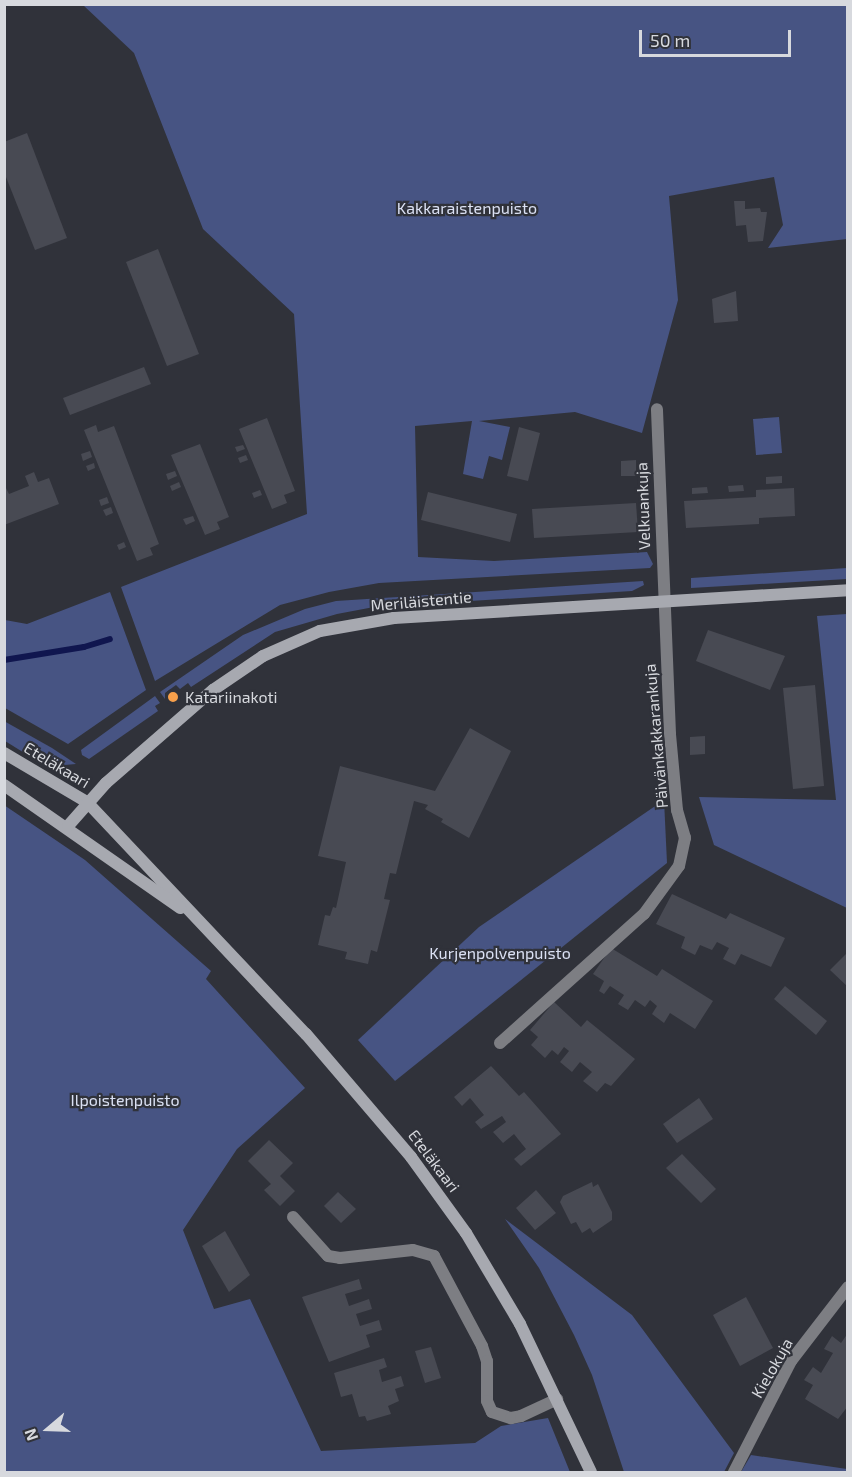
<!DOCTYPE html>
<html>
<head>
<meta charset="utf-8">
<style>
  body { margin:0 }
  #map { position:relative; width:852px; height:1477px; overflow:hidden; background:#30323a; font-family:"Exo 2",sans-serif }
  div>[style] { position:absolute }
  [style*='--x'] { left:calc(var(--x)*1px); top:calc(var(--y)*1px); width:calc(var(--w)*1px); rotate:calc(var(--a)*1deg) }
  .green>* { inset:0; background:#475483 }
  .stream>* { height:6px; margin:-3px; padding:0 3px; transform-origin:3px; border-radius:3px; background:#10164f }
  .building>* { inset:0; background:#484a53 }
  .street>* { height:12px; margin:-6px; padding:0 6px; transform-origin:6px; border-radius:6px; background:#7d7e83 }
  .secondary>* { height:12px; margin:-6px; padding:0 6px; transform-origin:6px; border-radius:6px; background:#a7a9b0 }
  .dots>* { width:16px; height:16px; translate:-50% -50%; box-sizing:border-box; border:3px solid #30323a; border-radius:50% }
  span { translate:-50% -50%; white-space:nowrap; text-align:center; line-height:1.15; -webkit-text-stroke:4.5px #30323a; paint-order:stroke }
  .park-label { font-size:16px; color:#dbe1f4 }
  .street-label { font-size:16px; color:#d7d9de }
  .poi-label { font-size:16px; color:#d7d9de }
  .left { translate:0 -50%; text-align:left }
  .frame { position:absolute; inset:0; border:6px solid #d7d9de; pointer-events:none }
  .north { position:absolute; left:18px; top:1399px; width:60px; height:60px; -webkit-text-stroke:4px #30323a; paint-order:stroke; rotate:251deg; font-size:16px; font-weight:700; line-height:24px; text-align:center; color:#d7d9de }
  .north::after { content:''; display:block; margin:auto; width:21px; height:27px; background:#d7d9de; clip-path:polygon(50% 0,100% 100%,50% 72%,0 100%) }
  .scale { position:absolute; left:639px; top:30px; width:152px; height:27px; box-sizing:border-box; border:3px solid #d7d9de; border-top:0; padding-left:8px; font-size:18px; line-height:21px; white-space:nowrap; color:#d7d9de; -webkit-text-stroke:4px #30323a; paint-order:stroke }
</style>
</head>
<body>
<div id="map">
  <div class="green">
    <div style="clip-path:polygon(83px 5px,847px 5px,847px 239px,768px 248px,783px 225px,774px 177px,669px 196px,678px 300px,642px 433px,575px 412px,479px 421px,510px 427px,502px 460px,489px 456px,483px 479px,463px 474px,472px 421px,415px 426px,418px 557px,494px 561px,647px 552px,653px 564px,650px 568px,379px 583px,329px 592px,280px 605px,155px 681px,121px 587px,307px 514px,294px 314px,203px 229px,134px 53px)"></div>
    <div style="clip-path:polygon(779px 417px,782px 453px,756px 455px,753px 419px)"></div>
    <div style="clip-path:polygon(847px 568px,847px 579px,691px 588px,691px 578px)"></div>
    <div style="clip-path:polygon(643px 581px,644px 585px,632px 591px,374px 607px,337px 614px,275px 632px,191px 687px,188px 683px,180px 689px,176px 685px,165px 693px,165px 699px,160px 692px,243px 635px,305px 609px,336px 601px)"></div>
    <div style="clip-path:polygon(110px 592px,146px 690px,68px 744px,5px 708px,5px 620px,27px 624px)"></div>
    <div style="clip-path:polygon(847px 614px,848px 614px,847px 908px,714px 845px,699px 797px,836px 800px,817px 616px)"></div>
    <div style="clip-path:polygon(155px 696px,160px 703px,155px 706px,158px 711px,89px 759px,82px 755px,81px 750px)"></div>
    <div style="clip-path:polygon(4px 721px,52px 748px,76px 764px,53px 766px,39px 762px,5px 741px)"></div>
    <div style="clip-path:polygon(664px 800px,667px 863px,395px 1081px,358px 1040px,479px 927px)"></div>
    <div style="clip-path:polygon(4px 805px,85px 860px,211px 971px,206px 979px,305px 1088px,237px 1149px,183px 1230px,214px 1309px,250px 1299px,321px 1451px,475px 1443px,501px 1426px,548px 1418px,570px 1472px,5px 1472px)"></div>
    <div style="clip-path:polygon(505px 1219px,632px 1315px,734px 1453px,724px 1472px,624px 1472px,592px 1375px,574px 1335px,539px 1268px)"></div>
    <div style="clip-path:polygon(751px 1455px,847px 1469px,847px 1472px,741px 1472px)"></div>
  </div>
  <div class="stream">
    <div style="--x:4;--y:660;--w:81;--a:-9.2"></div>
    <div style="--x:84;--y:647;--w:27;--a:-17"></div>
  </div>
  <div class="building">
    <div style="clip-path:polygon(27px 133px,67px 238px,35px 250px,4px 172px,4px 142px)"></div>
    <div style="clip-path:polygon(734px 201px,745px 201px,745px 209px,760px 208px,761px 212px,767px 212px,763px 241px,748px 242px,746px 225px,736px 226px)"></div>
    <div style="clip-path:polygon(158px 249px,199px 354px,167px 366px,126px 262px)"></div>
    <div style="clip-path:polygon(736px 291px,738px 321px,714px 323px,712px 299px)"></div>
    <div style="clip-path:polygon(144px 367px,151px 384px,70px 415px,63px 398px)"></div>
    <div style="clip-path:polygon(267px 418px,295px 491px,284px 495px,287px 503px,272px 509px,239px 429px)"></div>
    <div style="clip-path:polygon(96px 425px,98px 432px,114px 426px,159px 544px,150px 548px,153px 555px,137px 561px,84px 430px)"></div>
    <div style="clip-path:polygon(519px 427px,540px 433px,528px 481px,507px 476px)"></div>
    <div style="clip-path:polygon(200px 444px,229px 517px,217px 522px,220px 529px,205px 535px,171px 455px)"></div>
    <div style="clip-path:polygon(243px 445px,245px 449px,237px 452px,235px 447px)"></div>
    <div style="clip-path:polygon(90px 451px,92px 457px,83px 461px,81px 454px)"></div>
    <div style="clip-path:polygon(246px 455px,248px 460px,240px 463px,238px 458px)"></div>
    <div style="clip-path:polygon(636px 460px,636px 476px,621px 476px,621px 461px)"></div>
    <div style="clip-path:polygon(94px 463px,95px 468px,88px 471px,86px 466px)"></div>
    <div style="clip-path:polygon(175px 471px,177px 476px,168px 480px,166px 474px)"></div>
    <div style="clip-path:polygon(34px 472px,38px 482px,49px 478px,59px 504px,4px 525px,4px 484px,9px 494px,29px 486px,25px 476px)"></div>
    <div style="clip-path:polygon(782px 476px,782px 483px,766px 484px,766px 477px)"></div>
    <div style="clip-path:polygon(179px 482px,181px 487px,172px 491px,170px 486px)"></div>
    <div style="clip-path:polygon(743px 485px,744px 491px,729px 492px,728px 486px)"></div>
    <div style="clip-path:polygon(707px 487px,708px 493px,692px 494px,692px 488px)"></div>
    <div style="clip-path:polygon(794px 488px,795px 516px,759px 518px,759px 524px,686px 528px,684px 501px,756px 497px,756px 490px)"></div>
    <div style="clip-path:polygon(260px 490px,262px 495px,254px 498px,252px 493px)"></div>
    <div style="clip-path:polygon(428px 492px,517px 514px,510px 542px,421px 520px)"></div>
    <div style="clip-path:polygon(107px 497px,109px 503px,101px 506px,99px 500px)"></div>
    <div style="clip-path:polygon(636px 503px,638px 532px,534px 538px,532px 509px)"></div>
    <div style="clip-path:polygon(111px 507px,113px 513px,106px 516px,103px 510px)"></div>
    <div style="clip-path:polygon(193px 516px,195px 521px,186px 525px,183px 519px)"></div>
    <div style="clip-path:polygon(124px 542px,126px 547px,119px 550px,117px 545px)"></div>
    <div style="clip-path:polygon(708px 630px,785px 656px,770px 690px,696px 661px)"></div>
    <div style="clip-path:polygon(815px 685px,824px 786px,793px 789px,783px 688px)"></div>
    <div style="clip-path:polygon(470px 728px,511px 751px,469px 838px,441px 822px,443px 819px,425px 809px,428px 805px,414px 801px,396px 874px,390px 873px,384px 899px,390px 900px,377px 952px,371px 950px,368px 964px,345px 959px,347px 952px,318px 945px,325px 915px,330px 916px,333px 907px,336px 908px,346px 862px,318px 856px,340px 766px,435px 791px)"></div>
    <div style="clip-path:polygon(705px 736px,705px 754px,690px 755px,690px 737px)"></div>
    <div style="clip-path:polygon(672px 894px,726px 919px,730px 913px,785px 938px,771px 967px,741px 954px,735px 965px,723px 959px,729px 948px,717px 942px,712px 950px,700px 945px,695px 955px,681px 948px,685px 937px,656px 924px)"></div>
    <div style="clip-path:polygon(611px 948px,657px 976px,662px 969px,713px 1001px,695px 1029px,670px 1013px,664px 1023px,652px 1014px,657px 1006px,650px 1000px,645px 1007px,635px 1000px,628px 1010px,618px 1004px,624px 995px,610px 986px,604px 994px,599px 991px,604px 981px,593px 974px)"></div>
    <div style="clip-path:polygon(848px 952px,848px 987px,830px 970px)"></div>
    <div style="clip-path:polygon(785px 986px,827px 1021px,816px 1035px,774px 999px)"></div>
    <div style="clip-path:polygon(554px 1002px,581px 1027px,587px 1020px,635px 1059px,611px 1086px,605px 1083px,597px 1092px,583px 1081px,592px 1072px,580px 1062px,572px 1072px,560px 1062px,569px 1051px,564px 1047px,558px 1055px,552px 1050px,545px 1058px,531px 1045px,538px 1037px,530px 1030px)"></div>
    <div style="clip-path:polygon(491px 1066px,519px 1096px,524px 1092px,561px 1134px,521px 1166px,514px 1159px,526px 1149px,514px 1134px,503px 1143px,493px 1132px,506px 1122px,502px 1116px,481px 1129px,475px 1122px,484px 1115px,470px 1098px,462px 1106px,454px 1097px)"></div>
    <div style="clip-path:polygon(699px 1098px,713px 1119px,677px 1143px,663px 1124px)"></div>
    <div style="clip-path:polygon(269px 1140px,293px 1163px,280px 1176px,295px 1191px,280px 1206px,264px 1190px,271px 1184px,248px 1161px)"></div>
    <div style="clip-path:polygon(682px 1154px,716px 1189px,701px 1203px,666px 1168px)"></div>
    <div style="clip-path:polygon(592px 1182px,593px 1187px,598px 1184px,612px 1212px,612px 1220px,593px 1233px,590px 1228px,582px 1233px,576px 1222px,571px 1224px,560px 1202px,563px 1196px)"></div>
    <div style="clip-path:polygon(536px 1190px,556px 1213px,535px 1230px,516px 1208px)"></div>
    <div style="clip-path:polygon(338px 1192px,356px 1209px,341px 1223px,324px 1206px)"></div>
    <div style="clip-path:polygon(225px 1231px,250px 1275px,229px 1292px,202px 1246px)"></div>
    <div style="clip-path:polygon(359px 1279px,362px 1289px,345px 1294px,349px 1306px,369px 1299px,372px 1309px,356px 1314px,360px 1326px,379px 1320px,382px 1330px,366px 1335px,370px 1347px,329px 1362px,302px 1297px)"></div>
    <div style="clip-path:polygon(746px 1297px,773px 1348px,740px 1366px,713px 1315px)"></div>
    <div style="clip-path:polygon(848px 1333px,848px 1406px,838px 1419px,805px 1399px,813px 1385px,804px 1380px,813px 1367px,821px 1373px,833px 1353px,824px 1349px,832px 1336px,841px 1343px)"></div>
    <div style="clip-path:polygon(431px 1347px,441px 1378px,425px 1383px,415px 1351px)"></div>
    <div style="clip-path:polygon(384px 1358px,387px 1367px,379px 1370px,382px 1382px,401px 1376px,404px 1386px,395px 1389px,399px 1401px,388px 1406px,391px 1414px,367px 1421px,365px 1416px,359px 1417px,352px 1394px,341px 1397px,334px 1373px)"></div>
  </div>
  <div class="street">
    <div style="--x:500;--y:1043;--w:193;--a:-41.9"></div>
    <div style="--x:644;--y:914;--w:59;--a:-53.9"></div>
    <div style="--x:679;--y:866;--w:29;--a:-78"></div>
    <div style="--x:685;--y:838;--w:29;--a:-106"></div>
    <div style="--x:677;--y:810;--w:76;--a:-95.3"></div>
    <div style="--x:670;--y:734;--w:325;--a:-92.3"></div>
    <div style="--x:293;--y:1217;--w:52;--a:48.1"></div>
    <div style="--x:328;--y:1256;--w:12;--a:9"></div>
    <div style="--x:340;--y:1258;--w:73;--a:-6.3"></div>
    <div style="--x:413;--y:1250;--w:22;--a:16"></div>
    <div style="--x:434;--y:1256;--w:102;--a:61.9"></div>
    <div style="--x:482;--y:1346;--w:16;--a:72"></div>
    <div style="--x:487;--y:1361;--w:40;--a:90"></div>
    <div style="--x:487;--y:1401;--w:12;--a:66"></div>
    <div style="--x:492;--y:1412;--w:20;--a:18"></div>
    <div style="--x:511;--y:1418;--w:10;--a:-11"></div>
    <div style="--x:521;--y:1416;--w:40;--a:-25"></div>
    <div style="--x:734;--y:1472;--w:125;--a:-62.8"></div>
    <div style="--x:791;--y:1361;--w:93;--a:-52.4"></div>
  </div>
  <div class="secondary">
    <div style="--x:4;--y:753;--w:96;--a:30.6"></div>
    <div style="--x:87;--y:802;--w:319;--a:46.7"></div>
    <div style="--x:306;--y:1034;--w:162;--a:49.5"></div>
    <div style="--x:411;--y:1157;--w:94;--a:54.1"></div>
    <div style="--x:466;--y:1233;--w:106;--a:59.3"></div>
    <div style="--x:520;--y:1324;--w:164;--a:64.4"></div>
    <div style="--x:4;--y:785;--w:215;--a:34.9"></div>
    <div style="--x:68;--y:826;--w:57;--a:-48.5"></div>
    <div style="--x:106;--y:783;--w:142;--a:-41"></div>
    <div style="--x:213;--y:690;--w:60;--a:-34.2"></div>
    <div style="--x:263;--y:656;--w:62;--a:-23.7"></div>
    <div style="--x:320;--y:631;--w:75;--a:-10"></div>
    <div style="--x:394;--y:618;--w:455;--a:-3.5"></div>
  </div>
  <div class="dots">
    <div style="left:173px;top:697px;background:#f8a04b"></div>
  </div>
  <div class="park-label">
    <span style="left:467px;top:208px">Kakkaraistenpuisto</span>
    <span style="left:500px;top:953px">Kurjenpolvenpuisto</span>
    <span style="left:125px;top:1100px">Ilpoistenpuisto</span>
  </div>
  <div class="street-label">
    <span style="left:643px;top:506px;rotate:-92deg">Velkuankuja</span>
    <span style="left:421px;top:601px;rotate:-5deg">Meriläistentie</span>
    <span style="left:656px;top:736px;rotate:-95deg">Päivänkakkarankuja</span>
    <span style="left:57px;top:765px;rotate:31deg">Eteläkaari</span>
    <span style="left:434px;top:1161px;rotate:53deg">Eteläkaari</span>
    <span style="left:772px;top:1368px;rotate:-60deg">Kielokuja</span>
  </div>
  <div class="poi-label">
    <span class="left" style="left:185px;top:697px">Katariinakoti</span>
  </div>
  <div class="frame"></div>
  <div class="north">N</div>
  <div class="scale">50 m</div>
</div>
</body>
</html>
